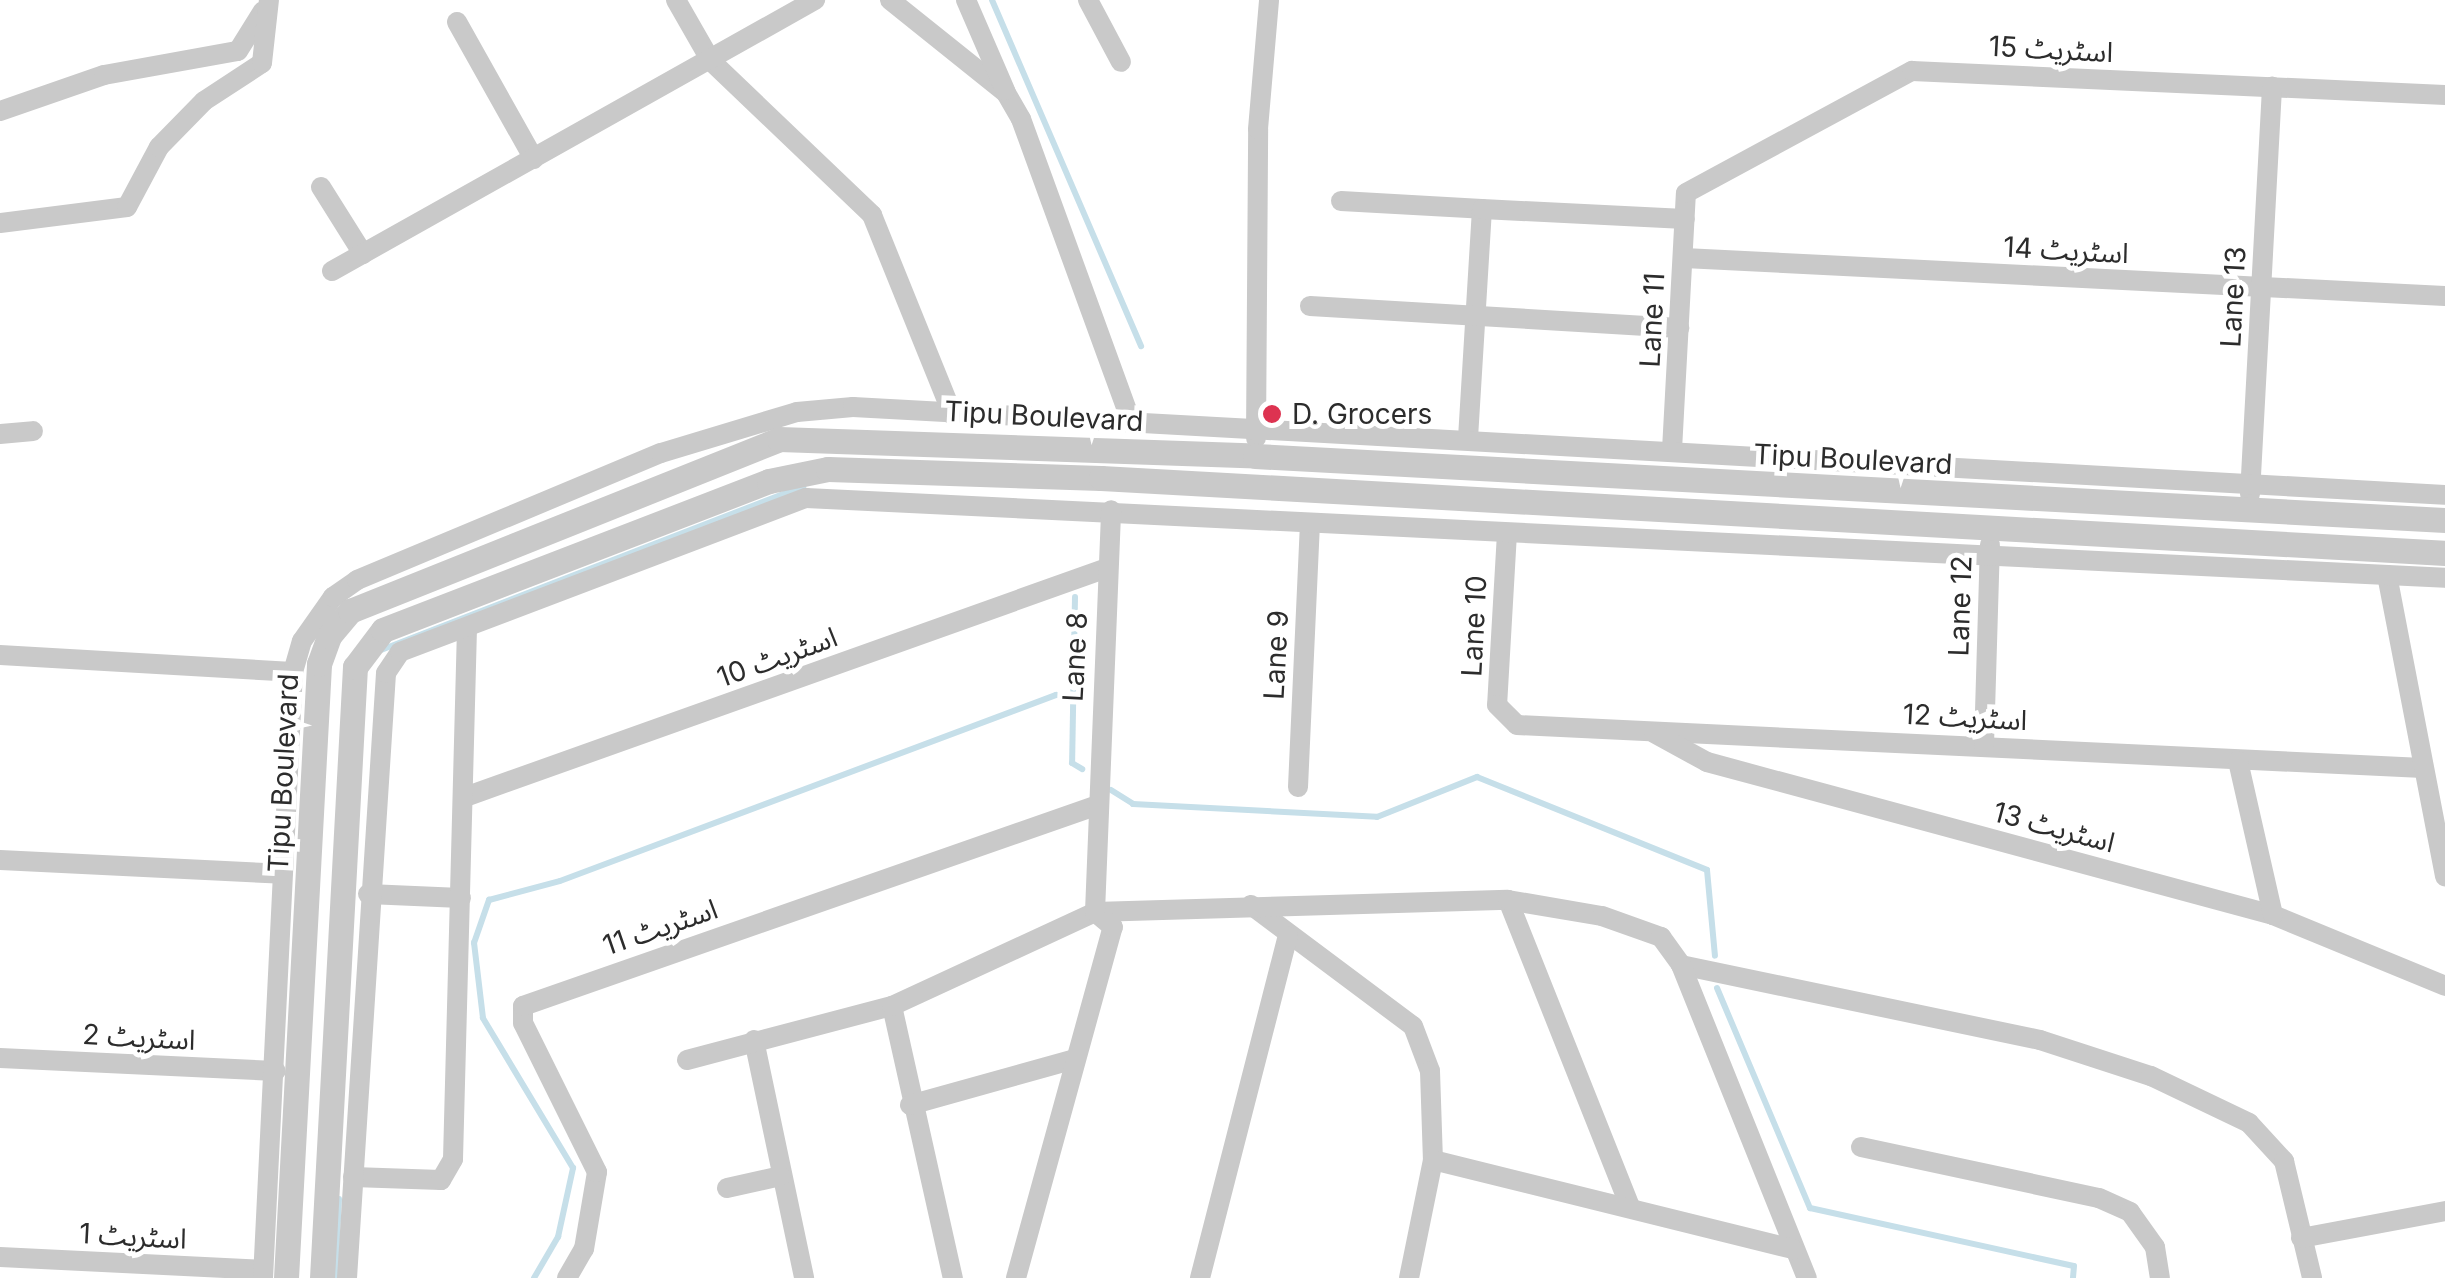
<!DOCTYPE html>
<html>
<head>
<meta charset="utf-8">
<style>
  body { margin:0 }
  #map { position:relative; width:2445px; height:1278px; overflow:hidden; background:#fff; font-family:Inter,"Noto Sans Arabic",sans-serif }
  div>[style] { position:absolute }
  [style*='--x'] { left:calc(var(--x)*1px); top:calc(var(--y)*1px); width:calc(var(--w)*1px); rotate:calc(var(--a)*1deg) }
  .stream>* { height:6px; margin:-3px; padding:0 3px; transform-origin:3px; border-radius:3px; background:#c6dfe9 }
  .minor>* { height:20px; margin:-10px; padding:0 10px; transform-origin:10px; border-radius:10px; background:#c9c9c9 }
  .tertiary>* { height:25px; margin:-12.5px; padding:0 12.5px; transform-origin:12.5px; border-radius:12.5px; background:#c9c9c9 }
  .dots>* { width:28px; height:28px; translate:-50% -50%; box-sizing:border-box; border:5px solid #fff; border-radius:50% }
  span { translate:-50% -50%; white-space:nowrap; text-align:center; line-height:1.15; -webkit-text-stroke:10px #fff; paint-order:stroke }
  .street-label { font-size:28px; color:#2c2c2c }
  .poi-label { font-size:28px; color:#2c2c2c }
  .left { translate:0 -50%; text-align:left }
</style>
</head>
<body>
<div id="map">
  <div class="stream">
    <div style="--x:992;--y:0;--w:377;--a:66.7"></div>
    <div style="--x:1075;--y:597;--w:166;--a:91"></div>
    <div style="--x:1072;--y:763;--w:12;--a:31"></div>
    <div style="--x:381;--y:650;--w:453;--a:-21.2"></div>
    <div style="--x:1111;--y:790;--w:26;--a:32"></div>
    <div style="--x:1133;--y:804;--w:244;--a:3"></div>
    <div style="--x:1377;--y:817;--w:108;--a:-21.8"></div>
    <div style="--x:1477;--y:777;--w:248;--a:22"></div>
    <div style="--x:1707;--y:870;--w:86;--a:84.7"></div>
    <div style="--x:1717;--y:988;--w:239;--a:67.1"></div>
    <div style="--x:1810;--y:1208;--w:270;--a:12.4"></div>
    <div style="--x:2074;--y:1266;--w:12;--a:95"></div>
    <div style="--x:335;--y:1278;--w:79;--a:-87.1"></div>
    <div style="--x:534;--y:1278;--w:48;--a:-59.7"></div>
    <div style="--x:558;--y:1237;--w:71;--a:-77.7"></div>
    <div style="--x:573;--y:1168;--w:175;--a:-121"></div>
    <div style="--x:483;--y:1018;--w:76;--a:-96.8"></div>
    <div style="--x:474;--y:943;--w:46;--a:-70.8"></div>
    <div style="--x:489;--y:900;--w:73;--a:-15"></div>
    <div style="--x:560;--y:881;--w:530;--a:-20.56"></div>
    <div style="--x:1056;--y:695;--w:21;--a:3"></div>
  </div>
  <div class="minor">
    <div style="--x:676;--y:0;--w:70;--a:60.2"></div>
    <div style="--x:711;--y:61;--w:223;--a:43.7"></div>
    <div style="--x:872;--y:215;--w:216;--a:68"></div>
    <div style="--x:890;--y:0;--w:149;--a:38.7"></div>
    <div style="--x:1006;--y:93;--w:30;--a:60"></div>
    <div style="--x:1021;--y:119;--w:322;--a:70"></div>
    <div style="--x:966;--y:0;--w:98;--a:66.6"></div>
    <div style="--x:1088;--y:0;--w:70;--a:62"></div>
    <div style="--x:457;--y:22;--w:157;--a:60.7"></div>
    <div style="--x:0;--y:111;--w:110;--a:-19.1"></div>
    <div style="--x:104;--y:75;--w:136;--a:-10.2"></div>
    <div style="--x:238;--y:51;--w:47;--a:-58"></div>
    <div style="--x:321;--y:187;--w:79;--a:57.9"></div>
    <div style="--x:1341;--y:201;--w:141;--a:3.2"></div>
    <div style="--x:1482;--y:209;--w:230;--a:93.5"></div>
    <div style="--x:1482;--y:209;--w:203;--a:2.8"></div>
    <div style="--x:0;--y:223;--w:128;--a:-7.2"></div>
    <div style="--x:127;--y:207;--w:68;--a:-61.9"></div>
    <div style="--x:159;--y:147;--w:64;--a:-45.6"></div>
    <div style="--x:204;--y:101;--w:69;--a:-33.2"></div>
    <div style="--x:262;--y:63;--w:63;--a:-83.7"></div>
    <div style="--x:1684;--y:258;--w:762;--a:2.86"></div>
    <div style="--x:332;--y:271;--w:554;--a:-29.3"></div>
    <div style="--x:1310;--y:306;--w:370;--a:3.4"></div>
    <div style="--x:0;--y:434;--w:33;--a:-5"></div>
    <div style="--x:1256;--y:438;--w:309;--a:-89.6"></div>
    <div style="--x:1258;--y:129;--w:129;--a:-85.1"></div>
    <div style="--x:1672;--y:450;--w:257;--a:-86.9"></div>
    <div style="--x:1686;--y:193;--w:257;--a:-28.4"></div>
    <div style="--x:1912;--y:71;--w:534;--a:2.58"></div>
    <div style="--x:2250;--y:494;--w:408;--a:-86.9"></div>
    <div style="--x:1507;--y:533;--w:172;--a:93.3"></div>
    <div style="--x:1497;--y:705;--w:28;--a:45"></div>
    <div style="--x:1517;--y:725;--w:907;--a:2.72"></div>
    <div style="--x:2387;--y:575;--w:307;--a:79.1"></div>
    <div style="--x:0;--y:655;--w:293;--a:3.3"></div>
    <div style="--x:1654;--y:733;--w:60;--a:28.7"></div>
    <div style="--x:1707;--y:762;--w:586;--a:15.13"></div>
    <div style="--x:2273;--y:915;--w:186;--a:22.4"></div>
    <div style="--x:1984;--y:745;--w:200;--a:-88.3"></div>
    <div style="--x:2238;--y:761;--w:158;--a:77.2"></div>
    <div style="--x:1298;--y:787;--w:261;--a:-87.4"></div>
    <div style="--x:465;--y:797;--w:682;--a:-19.63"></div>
    <div style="--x:0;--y:860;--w:283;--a:2.8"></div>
    <div style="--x:368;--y:894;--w:93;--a:2.5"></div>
    <div style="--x:1508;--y:900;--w:329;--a:68.3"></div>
    <div style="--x:1251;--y:905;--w:202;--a:36.8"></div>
    <div style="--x:1413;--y:1026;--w:48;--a:69.3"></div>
    <div style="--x:1430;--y:1071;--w:89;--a:88.1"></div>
    <div style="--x:1433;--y:1160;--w:120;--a:101.5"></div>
    <div style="--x:1681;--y:965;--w:367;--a:11.8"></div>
    <div style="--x:2040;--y:1040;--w:117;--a:18"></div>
    <div style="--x:2151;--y:1076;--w:109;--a:25.6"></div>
    <div style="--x:2249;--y:1123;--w:52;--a:47.4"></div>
    <div style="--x:2284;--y:1161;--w:120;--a:76.5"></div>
    <div style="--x:892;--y:1006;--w:279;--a:77.4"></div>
    <div style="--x:754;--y:1040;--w:243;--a:78.1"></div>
    <div style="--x:0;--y:1058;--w:276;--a:2.7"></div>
    <div style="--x:687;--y:1060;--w:212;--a:-14.8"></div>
    <div style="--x:892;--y:1006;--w:224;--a:-24.8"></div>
    <div style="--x:1095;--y:912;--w:413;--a:-1.7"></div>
    <div style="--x:1508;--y:900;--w:95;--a:9.7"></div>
    <div style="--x:1602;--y:916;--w:63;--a:19.6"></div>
    <div style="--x:1661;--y:937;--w:34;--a:54"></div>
    <div style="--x:1681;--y:965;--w:337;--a:68.1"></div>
    <div style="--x:910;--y:1105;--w:167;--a:-15.6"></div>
    <div style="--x:1861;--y:1147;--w:243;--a:12.1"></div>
    <div style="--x:2099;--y:1198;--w:34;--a:24"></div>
    <div style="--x:2130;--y:1212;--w:43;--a:54.5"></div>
    <div style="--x:2155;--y:1247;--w:31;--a:81"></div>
    <div style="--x:1433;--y:1160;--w:371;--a:13.9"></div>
    <div style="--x:353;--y:1177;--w:88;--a:2"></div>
    <div style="--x:441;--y:1180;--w:24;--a:-60"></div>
    <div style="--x:453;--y:1159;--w:531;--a:-88.49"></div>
    <div style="--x:727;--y:1188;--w:55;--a:-12.5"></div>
    <div style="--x:2301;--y:1238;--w:147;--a:-10.6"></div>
    <div style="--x:0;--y:1257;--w:263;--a:2.8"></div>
    <div style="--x:263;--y:1278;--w:607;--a:-87.17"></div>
    <div style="--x:293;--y:672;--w:32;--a:-74"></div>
    <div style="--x:302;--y:641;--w:54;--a:-54.8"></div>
    <div style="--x:333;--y:597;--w:29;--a:-35"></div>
    <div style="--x:357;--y:580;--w:329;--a:-22.7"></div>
    <div style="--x:661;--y:453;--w:142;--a:-16.8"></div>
    <div style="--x:797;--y:412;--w:56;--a:-5.1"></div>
    <div style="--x:853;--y:407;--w:1594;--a:3.16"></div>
    <div style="--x:347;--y:1278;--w:606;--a:-86.31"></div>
    <div style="--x:386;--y:673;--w:25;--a:-56"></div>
    <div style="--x:400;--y:652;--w:434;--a:-20.8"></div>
    <div style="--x:806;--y:498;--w:1641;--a:2.79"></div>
    <div style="--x:567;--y:1278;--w:34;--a:-60"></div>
    <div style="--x:584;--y:1249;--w:78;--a:-80.4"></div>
    <div style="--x:597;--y:1172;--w:166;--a:-116.4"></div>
    <div style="--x:523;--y:1023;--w:17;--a:-90"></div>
    <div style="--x:523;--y:1006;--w:606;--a:-19.27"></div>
    <div style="--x:1016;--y:1278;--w:364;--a:-74.6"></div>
    <div style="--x:1113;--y:927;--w:23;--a:-140"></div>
    <div style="--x:1095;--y:912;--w:402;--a:-87.7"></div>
    <div style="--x:1200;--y:1278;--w:353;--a:-75.6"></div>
  </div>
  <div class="tertiary">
    <div style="--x:286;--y:1278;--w:615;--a:-86.92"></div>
    <div style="--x:319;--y:664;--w:30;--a:-70"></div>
    <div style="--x:329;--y:636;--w:33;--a:-50"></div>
    <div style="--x:350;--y:611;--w:462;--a:-21.8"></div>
    <div style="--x:779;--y:439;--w:476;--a:2"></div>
    <div style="--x:1255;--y:456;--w:1192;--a:3.08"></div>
    <div style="--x:322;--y:1278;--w:612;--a:-86.91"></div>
    <div style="--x:355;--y:667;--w:46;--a:-52.9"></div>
    <div style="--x:383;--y:630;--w:414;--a:-21.1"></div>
    <div style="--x:769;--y:481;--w:60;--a:-11.5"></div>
    <div style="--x:828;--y:469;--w:273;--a:1.9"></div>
    <div style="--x:1101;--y:478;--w:1346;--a:3.19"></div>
  </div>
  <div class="dots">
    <div style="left:1272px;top:414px;background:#dd3351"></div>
  </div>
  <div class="street-label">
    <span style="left:2051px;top:49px;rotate:3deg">اسٹریٹ 15</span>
    <span style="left:2066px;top:250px;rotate:3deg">اسٹریٹ 14</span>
    <span style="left:2233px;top:297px;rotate:-87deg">Lane 13</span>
    <span style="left:1652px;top:320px;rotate:-87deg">Lane 11</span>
    <span style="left:1044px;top:416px;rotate:3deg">Tipu Boulevard</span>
    <span style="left:1853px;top:459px;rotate:3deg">Tipu Boulevard</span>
    <span style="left:1960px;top:606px;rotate:-88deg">Lane 12</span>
    <span style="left:1474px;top:626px;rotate:-87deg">Lane 10</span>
    <span style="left:1276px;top:655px;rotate:-87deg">Lane 9</span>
    <span style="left:777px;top:657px;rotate:-20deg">اسٹریٹ 10</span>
    <span style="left:1075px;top:657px;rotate:-87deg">Lane 8</span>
    <span style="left:1965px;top:717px;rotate:3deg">اسٹریٹ 12</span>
    <span style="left:283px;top:773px;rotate:-87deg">Tipu Boulevard</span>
    <span style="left:2054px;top:827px;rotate:15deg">اسٹریٹ 13</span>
    <span style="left:660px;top:927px;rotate:-19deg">اسٹریٹ 11</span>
    <span style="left:139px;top:1037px;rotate:3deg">اسٹریٹ 2</span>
    <span style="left:133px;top:1236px;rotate:3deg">اسٹریٹ 1</span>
  </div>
  <div class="poi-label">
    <span class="left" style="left:1292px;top:414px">D. Grocers</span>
  </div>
</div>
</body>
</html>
